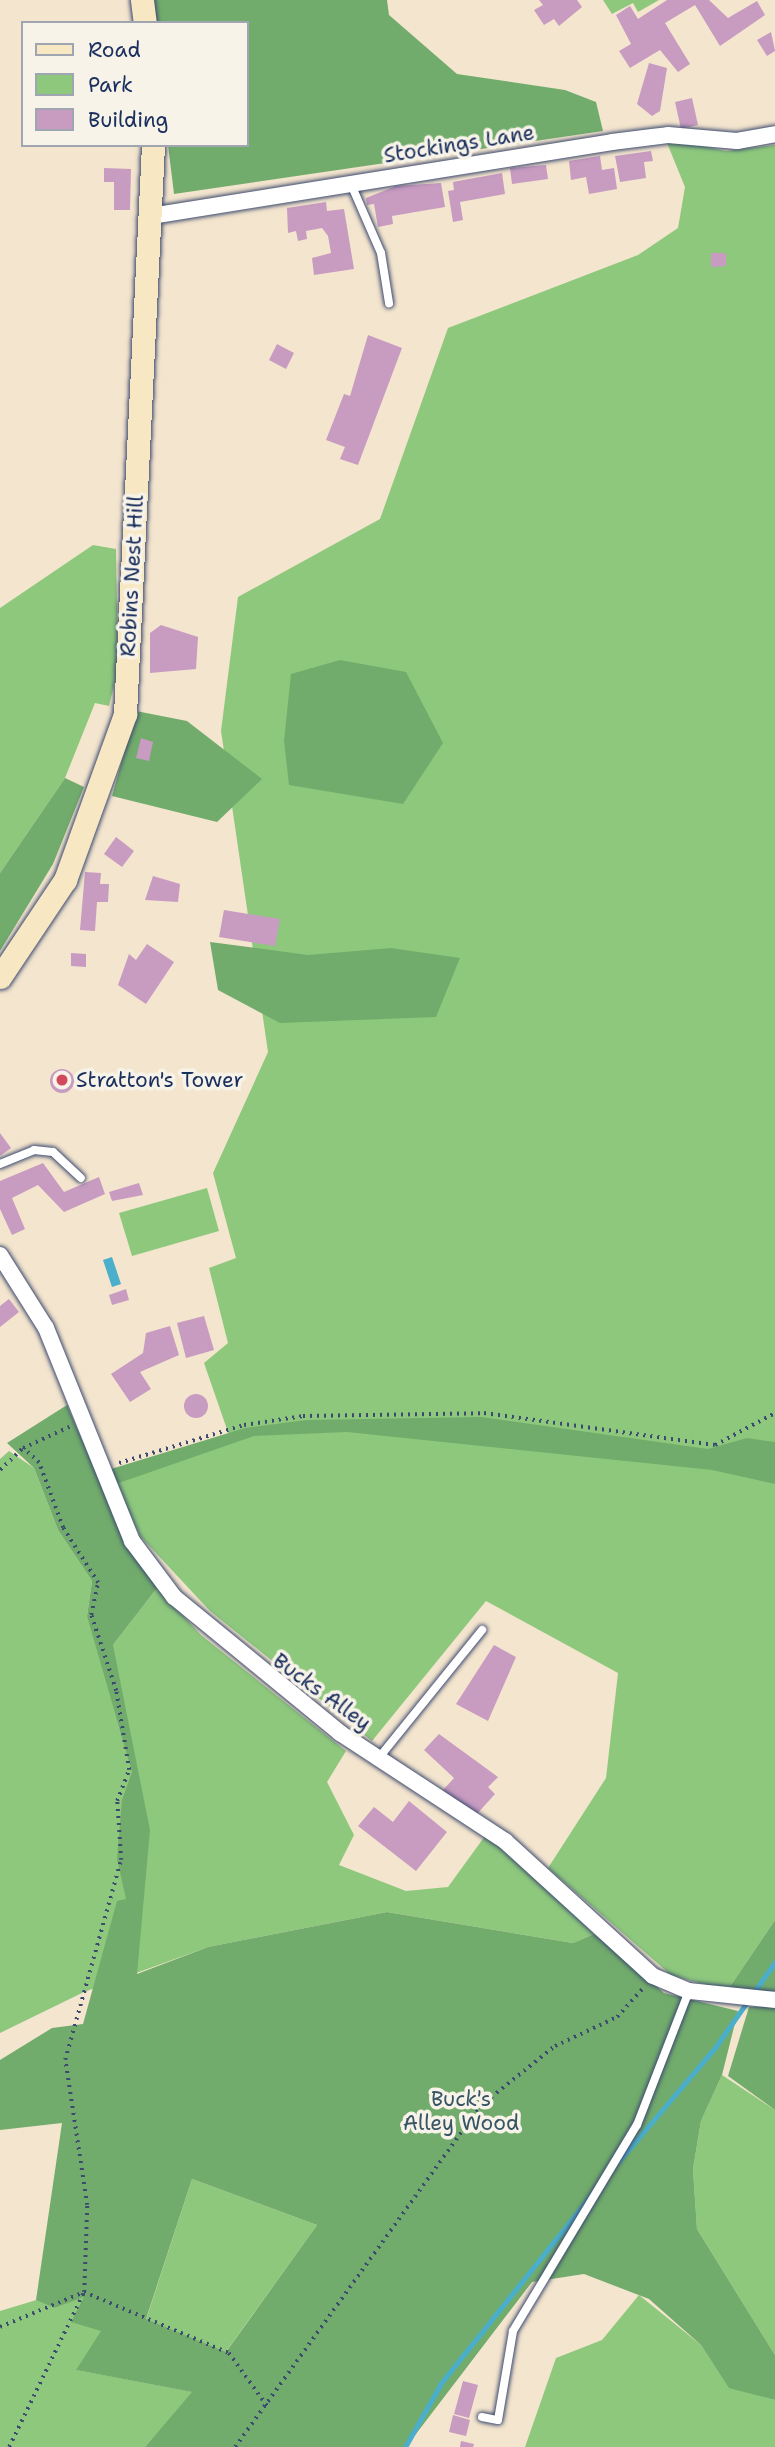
<!DOCTYPE html>
<html>
<head>
<meta charset="utf-8">
<style>
  body { margin:0 }
  #map { position:relative; width:775px; height:2447px; overflow:hidden; background:#f4e5ce; font-family:"Shantell Sans",sans-serif }
  div>[style] { position:absolute }
  [style*='--x'] { left:calc(var(--x)*1px); top:calc(var(--y)*1px); width:calc(var(--w)*1px); rotate:calc(var(--a)*1deg) }
  .green>* { inset:0; background:#8ec87d }
  .forest>* { inset:0; background:#72ac6c }
  .water>* { inset:0; background:#4baecb }
  .stream>* { height:5px; margin:-2.5px; padding:0 2.5px; transform-origin:2.5px; border-radius:2.5px; background:#4baecb }
  .building>* { inset:0; background:#c89bc1 }
  .round { border-radius:50% }
  .path>* { height:3.5px; margin-top:-1.75px; transform-origin:0; background:repeating-linear-gradient(90deg,#3c4a6f 0 2px,transparent 0 7px) }
  .roads { filter:drop-shadow(0 0 2px #3c4a6f) drop-shadow(0 0 2px #3c4a6f) }
  .lane>* { height:8px; margin:-4px; padding:0 4px; transform-origin:4px; border-radius:4px; background:#fff }
  .street>* { height:16px; margin:-8px; padding:0 8px; transform-origin:8px; border-radius:8px; background:#fff }
  .secondary>* { height:23px; margin:-11.5px; padding:0 11.5px; transform-origin:11.5px; border-radius:11.5px; background:#f7e8c3 }
  .dots>* { width:19px; height:19px; translate:-50% -50%; box-sizing:border-box; border:4px solid #f7f3e8; border-radius:50% }
  span { translate:-50% -50%; white-space:nowrap; text-align:center; line-height:1.15; -webkit-text-stroke:7px #f7f3e8; paint-order:stroke }
  .street-label { font-size:21px; color:#1b2f5e }
  .poi-label { font-size:21px; color:#1b2f5e }
  .left { translate:0 -50%; text-align:left }
  .park-label { font-size:21px; color:#385566 }
  .legend { position:absolute; left:21px; top:21px; width:228px; height:126px; box-sizing:border-box; background:#f7f3e8; border:2px solid #9fa5b1; margin:0; padding:9px 12px; list-style:none; font-size:21px; color:#1b2f5e }
  .legend li { display:flex; align-items:center; gap:14px; height:35px }
  .legend b { width:35px; border:2px solid #9fa5b1 }
</style>
</head>
<body>
<div id="map">
  <div class="green">
    <div style="clip-path:polygon(603px 0,659px 0,638px 12px,633px 3px,612px 14px)"></div>
    <div style="clip-path:polygon(665px 138px,726px 151px,775px 145px,775px 1920px,727px 1991px,671px 1975px,548px 1868px,606px 1778px,618px 1673px,486px 1601px,372px 1741px,210px 1611px,140px 1536px,116px 1484px,230px 1438px,204px 1363px,228px 1343px,209px 1268px,236px 1258px,213px 1173px,268px 1052px,221px 731px,238px 597px,380px 519px,448px 328px,638px 255px,678px 228px,685px 187px)"></div>
    <div style="clip-path:polygon(93px 545px,116px 549px,118px 669px,109px 706px,95px 703px,65px 778px,0 873px,0 608px)"></div>
    <div style="clip-path:polygon(207px 1188px,219px 1231px,132px 1256px,119px 1213px)"></div>
    <div style="clip-path:polygon(9px 1451px,34px 1468px,58px 1530px,92px 1581px,87px 1616px,113px 1645px,157px 1588px,201px 1635px,346px 1751px,327px 1782px,354px 1835px,339px 1865px,406px 1891px,448px 1887px,485px 1836px,513px 1855px,594px 1934px,573px 1943px,387px 1912px,208px 1947px,84px 1992px,0 2033px,0 1459px)"></div>
    <div style="clip-path:polygon(722px 2075px,775px 2110px,775px 2355px,697px 2229px,693px 2169px,701px 2121px)"></div>
    <div style="clip-path:polygon(192px 2179px,317px 2225px,225px 2353px,146px 2320px)"></div>
    <div style="clip-path:polygon(639px 2295px,701px 2345px,729px 2387px,775px 2400px,775px 2447px,525px 2447px,556px 2358px,602px 2340px)"></div>
    <div style="clip-path:polygon(85px 2296px,102px 2331px,77px 2370px,193px 2392px,145px 2447px,0 2447px,0 2311px,43px 2298px,55px 2308px)"></div>
  </div>
  <div class="forest">
    <div style="clip-path:polygon(150px 0,387px 0,389px 15px,457px 74px,565px 90px,596px 102px,603px 131px,174px 194px,168px 145px,247px 145px,247px 23px,153px 23px)"></div>
    <div style="clip-path:polygon(340px 660px,406px 672px,443px 743px,403px 804px,289px 785px,284px 741px,291px 674px)"></div>
    <div style="clip-path:polygon(136px 711px,187px 721px,262px 779px,217px 822px,112px 796px)"></div>
    <div style="clip-path:polygon(65px 778px,84px 787px,53px 864px,0 951px,0 873px)"></div>
    <div style="clip-path:polygon(210px 942px,308px 955px,391px 948px,460px 958px,436px 1017px,280px 1023px,218px 990px)"></div>
    <div style="clip-path:polygon(evenodd,67px 1405px,126px 1542px,157px 1588px,113px 1645px,150px 1830px,137px 1974px,208px 1947px,387px 1912px,573px 1943px,594px 1934px,664px 1993px,738px 2011px,722px 2075px,701px 2121px,693px 2169px,697px 2229px,775px 2355px,775px 2400px,729px 2388px,701px 2345px,649px 2299px,584px 2274px,532px 2282px,406px 2447px,145px 2447px,192px 2392px,76px 2370px,101px 2331px,71px 2322px,84px 2297px,55px 2308px,36px 2300px,62px 2123px,0 2130px,0 2060px,52px 2028px,83px 2024px,117px 1901px,126px 1899px,117px 1859px,122px 1800px,132px 1772px,87px 1616px,92px 1581px,58px 1530px,34px 1468px,7px 1443px,67px 1405px,192px 2179px,317px 2225px,226px 2352px,146px 2319px,192px 2179px)"></div>
    <div style="clip-path:polygon(481px 1417px,708px 1449px,747px 1438px,775px 1442px,775px 1484px,712px 1470px,347px 1432px,254px 1436px,116px 1484px,111px 1469px,245px 1428px,307px 1420px)"></div>
    <div style="clip-path:polygon(775px 1920px,775px 1991px,727px 1991px)"></div>
    <div style="clip-path:polygon(775px 2006px,775px 2110px,728px 2076px,749px 2007px)"></div>
  </div>
  <div class="water">
    <div style="clip-path:polygon(112px 1257px,121px 1284px,112px 1287px,103px 1260px)"></div>
  </div>
  <div class="stream">
    <div style="--x:618;--y:2162;--w:148;--a:-49.7"></div>
    <div style="--x:714;--y:2049;--w:106;--a:-55"></div>
    <div style="--x:405;--y:2447;--w:73;--a:-60.6"></div>
    <div style="--x:441;--y:2383;--w:242;--a:-51.4"></div>
  </div>
  <div class="building">
    <div style="clip-path:polygon(539px 0,577px 0,582px 7px,559px 26px,554px 19px,544px 25px,534px 10px,543px 5px)"></div>
    <div style="clip-path:polygon(667px 0,709px 0,728px 18px,757px 1px,765px 15px,720px 46px,695px 5px,665px 23px,690px 64px,678px 72px,660px 50px,630px 68px,619px 51px,631px 44px,616px 15px,630px 6px,638px 19px)"></div>
    <div style="clip-path:polygon(771px 32px,775px 51px,767px 56px,757px 40px)"></div>
    <div style="clip-path:polygon(649px 63px,667px 68px,660px 111px,652px 116px,637px 104px)"></div>
    <div style="clip-path:polygon(692px 98px,698px 125px,681px 129px,675px 102px)"></div>
    <div style="clip-path:polygon(651px 151px,653px 161px,644px 162px,646px 178px,620px 182px,615px 156px)"></div>
    <div style="clip-path:polygon(600px 156px,602px 170px,614px 168px,617px 189px,589px 194px,586px 177px,571px 180px,569px 161px)"></div>
    <div style="clip-path:polygon(546px 165px,548px 179px,512px 184px,510px 168px)"></div>
    <div style="clip-path:polygon(104px 168px,131px 169px,130px 210px,114px 210px,114px 182px,104px 182px)"></div>
    <div style="clip-path:polygon(502px 173px,505px 194px,460px 202px,463px 220px,453px 222px,448px 191px,454px 190px,453px 182px)"></div>
    <div style="clip-path:polygon(441px 183px,445px 207px,392px 216px,393px 224px,378px 227px,374px 204px,367px 205px,366px 198px,396px 186px)"></div>
    <div style="clip-path:polygon(326px 202px,327px 211px,344px 209px,354px 269px,314px 275px,312px 258px,331px 253px,328px 236px,322px 228px,306px 231px,307px 239px,298px 241px,296px 231px,288px 233px,287px 208px)"></div>
    <div style="clip-path:polygon(711px 253px,726px 253px,726px 266px,711px 267px)"></div>
    <div style="clip-path:polygon(368px 335px,402px 348px,358px 465px,340px 459px,345px 447px,326px 440px,344px 394px,350px 396px)"></div>
    <div style="clip-path:polygon(277px 344px,294px 353px,286px 369px,269px 360px)"></div>
    <div style="clip-path:polygon(161px 625px,198px 637px,196px 669px,150px 673px,150px 633px)"></div>
    <div style="clip-path:polygon(141px 738px,153px 742px,149px 761px,136px 758px)"></div>
    <div style="clip-path:polygon(116px 837px,134px 851px,122px 867px,104px 854px)"></div>
    <div style="clip-path:polygon(85px 872px,101px 873px,100px 884px,109px 884px,108px 902px,97px 902px,95px 931px,80px 930px)"></div>
    <div style="clip-path:polygon(153px 876px,180px 884px,178px 902px,145px 900px)"></div>
    <div style="clip-path:polygon(224px 910px,280px 919px,275px 946px,219px 937px)"></div>
    <div style="clip-path:polygon(147px 944px,174px 962px,146px 1004px,118px 985px,129px 954px,136px 960px)"></div>
    <div style="clip-path:polygon(71px 953px,86px 954px,86px 967px,71px 966px)"></div>
    <div class="round" style="left:50px;top:1069px;width:24px;height:24px"></div>
    <div style="clip-path:polygon(0 1133px,11px 1148px,0 1156px)"></div>
    <div style="clip-path:polygon(43px 1163px,64px 1192px,99px 1177px,105px 1194px,64px 1212px,38px 1185px,12px 1198px,25px 1229px,12px 1235px,0 1209px,0 1181px)"></div>
    <div style="clip-path:polygon(139px 1183px,143px 1195px,112px 1201px,109px 1192px)"></div>
    <div style="clip-path:polygon(126px 1289px,129px 1300px,112px 1305px,109px 1295px)"></div>
    <div style="clip-path:polygon(9px 1299px,19px 1312px,0 1327px,0 1306px)"></div>
    <div style="clip-path:polygon(204px 1316px,214px 1350px,186px 1358px,177px 1323px)"></div>
    <div style="clip-path:polygon(170px 1326px,179px 1355px,140px 1372px,151px 1389px,130px 1402px,111px 1374px,143px 1353px,146px 1333px)"></div>
    <div class="round" style="left:184px;top:1394px;width:24px;height:24px"></div>
    <div style="clip-path:polygon(494px 1645px,516px 1657px,488px 1721px,456px 1704px)"></div>
    <div style="clip-path:polygon(439px 1734px,498px 1777px,488px 1787px,495px 1794px,476px 1815px,443px 1790px,454px 1778px,424px 1750px)"></div>
    <div style="clip-path:polygon(409px 1801px,447px 1832px,416px 1871px,358px 1826px,374px 1807px,393px 1822px)"></div>
    <div style="clip-path:polygon(463px 2381px,478px 2385px,469px 2418px,454px 2414px)"></div>
    <div style="clip-path:polygon(453px 2415px,470px 2420px,466px 2436px,449px 2432px)"></div>
    <div style="clip-path:polygon(461px 2441px,474px 2444px,473px 2447px,460px 2447px)"></div>
  </div>
  <div class="path">
    <div style="--x:119;--y:1463;--w:131;--a:-16.9"></div>
    <div style="--x:244;--y:1425;--w:60;--a:-8.7"></div>
    <div style="--x:303;--y:1416;--w:181;--a:-0.9"></div>
    <div style="--x:484;--y:1413;--w:233;--a:7.9"></div>
    <div style="--x:715;--y:1445;--w:68;--a:-28.1"></div>
    <div style="--x:0;--y:1470;--w:32;--a:-44"></div>
    <div style="--x:23;--y:1448;--w:51;--a:-24.5"></div>
    <div style="--x:0;--y:2327;--w:91;--a:-22.6"></div>
    <div style="--x:84;--y:2292;--w:157;--a:22.8"></div>
    <div style="--x:229;--y:2353;--w:67;--a:54.2"></div>
    <div style="--x:9;--y:2447;--w:172;--a:-64.2"></div>
    <div style="--x:84;--y:2292;--w:87;--a:-88"></div>
    <div style="--x:87;--y:2205;--w:147;--a:-98.6"></div>
    <div style="--x:65;--y:2060;--w:208;--a:-74.4"></div>
    <div style="--x:121;--y:1860;--w:59;--a:-93.9"></div>
    <div style="--x:117;--y:1801;--w:33;--a:-69"></div>
    <div style="--x:129;--y:1770;--w:80;--a:-99.3"></div>
    <div style="--x:116;--y:1691;--w:80;--a:-108.2"></div>
    <div style="--x:91;--y:1615;--w:33;--a:-78"></div>
    <div style="--x:98;--y:1583;--w:65;--a:-122.5"></div>
    <div style="--x:63;--y:1528;--w:69;--a:-110.3"></div>
    <div style="--x:39;--y:1463;--w:22;--a:-137"></div>
    <div style="--x:235;--y:2447;--w:420;--a:-54.3"></div>
    <div style="--x:480;--y:2106;--w:96;--a:-38.7"></div>
    <div style="--x:555;--y:2046;--w:68;--a:-25.1"></div>
    <div style="--x:617;--y:2017;--w:39;--a:-48"></div>
  </div>
  <div class="roads">
    <div class="lane">
      <div style="--x:350;--y:182;--w:77;--a:66.4"></div>
      <div style="--x:381;--y:253;--w:51;--a:80.9"></div>
      <div style="--x:0;--y:1164;--w:37;--a:-22"></div>
      <div style="--x:34;--y:1150;--w:19;--a:6"></div>
      <div style="--x:53;--y:1152;--w:38;--a:43"></div>
      <div style="--x:378;--y:1759;--w:166;--a:-51.1"></div>
      <div style="--x:482;--y:2417;--w:16;--a:11"></div>
      <div style="--x:498;--y:2420;--w:90;--a:-80.4"></div>
      <div style="--x:513;--y:2331;--w:240;--a:-59"></div>
      <div style="--x:637;--y:2125;--w:144;--a:-68.8"></div>
    </div>
    <div class="street">
      <div style="--x:151;--y:216;--w:467;--a:-9.1"></div>
      <div style="--x:612;--y:142;--w:56;--a:-7.1"></div>
      <div style="--x:668;--y:135;--w:69;--a:5"></div>
      <div style="--x:737;--y:141;--w:39;--a:-10"></div>
      <div style="--x:0;--y:1255;--w:86;--a:57.8"></div>
      <div style="--x:46;--y:1328;--w:230;--a:68"></div>
      <div style="--x:132;--y:1541;--w:70;--a:53.1"></div>
      <div style="--x:174;--y:1597;--w:215;--a:39.3"></div>
      <div style="--x:340;--y:1733;--w:197;--a:33.2"></div>
      <div style="--x:505;--y:1841;--w:200;--a:42.4"></div>
      <div style="--x:653;--y:1976;--w:39;--a:23"></div>
      <div style="--x:689;--y:1991;--w:86;--a:6"></div>
    </div>
    <div class="secondary">
      <div style="--x:142;--y:0;--w:23;--a:83"></div>
      <div style="--x:0;--y:977;--w:117;--a:-56.2"></div>
      <div style="--x:65;--y:880;--w:177;--a:-70.1"></div>
      <div style="--x:125;--y:714;--w:570;--a:-87.18"></div>
    </div>
  </div>
  <div class="dots">
    <div style="left:62px;top:1080px;background:#d1495b"></div>
  </div>
  <div class="street-label">
    <span style="left:459px;top:144px;rotate:-9deg">Stockings Lane</span>
    <span style="left:132px;top:576px;rotate:-87deg">Robins Nest Hill</span>
    <span style="left:322px;top:1692px;rotate:36deg">Bucks Alley</span>
  </div>
  <div class="poi-label">
    <span class="left" style="left:76px;top:1080px">Stratton's Tower</span>
  </div>
  <div class="park-label">
    <span style="left:461px;top:2111px">Buck's<br>Alley Wood</span>
  </div>
  <ul class="legend">
  <li><b style="height:9px;background:#f7e8c3"></b>Road</li>
  <li><b style="height:19px;background:#8ec87d"></b>Park</li>
  <li><b style="height:19px;background:#c89bc1"></b>Building</li>
  </ul>
</div>
</body>
</html>
